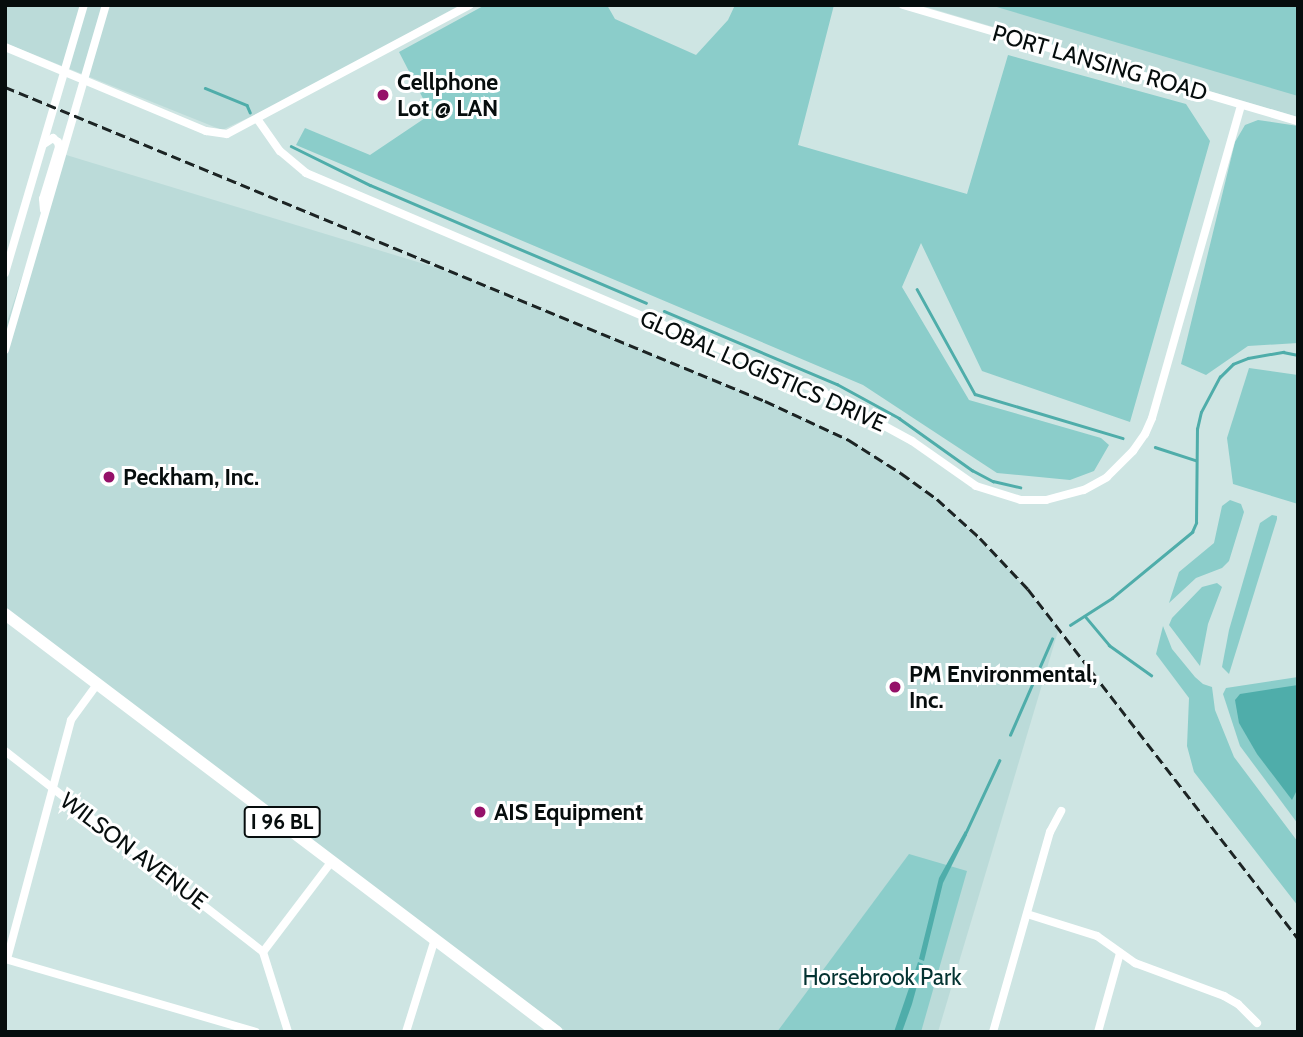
<!DOCTYPE html>
<html>
<head>
<meta charset="utf-8">
<style>
  body { margin:0 }
  #map { position:relative; width:1303px; height:1037px; overflow:hidden; background:#cee5e3; font-family:Cabin,sans-serif }
  div>[style] { position:absolute }
  [style*='--x'] { left:calc(var(--x)*1px); top:calc(var(--y)*1px); width:calc(var(--w)*1px); rotate:calc(var(--a)*1deg) }
  .built>* { inset:0; background:#bbdbd9 }
  .green>* { inset:0; background:#8bcdca }
  .water>* { inset:0; background:#4fadaa }
  .stream>* { height:2.5px; margin:-1.25px; padding:0 1.25px; transform-origin:1.25px; border-radius:1.25px; background:#4fadaa }
  .street>* { height:8px; margin:-4px; padding:0 4px; transform-origin:4px; border-radius:4px; background:#fff }
  .primary>* { height:12px; margin:-6px; padding:0 6px; transform-origin:6px; border-radius:6px; background:#fff }
  .rail>* { height:2.5px; margin-top:-1.25px; transform-origin:0; background:repeating-linear-gradient(90deg,#1c2424 0 10px,transparent 0 15px) }
  .dots>* { width:19px; height:19px; translate:-50% -50%; box-sizing:border-box; border:4px solid #fff; border-radius:50% }
  span { translate:-50% -50%; white-space:nowrap; text-align:center; line-height:1.15; -webkit-text-stroke:6px #fff; paint-order:stroke }
  .shield-label span { padding:2px 5px; background:#fff; border:2px solid; border-radius:5px; -webkit-text-stroke-width:0 }
  .shield-label { font-size:21px; color:#060d0d; font-weight:700 }
  .street-label { font-size:23px; color:#060d0d }
  .poi-label { font-size:23px; color:#060d0d; font-weight:700 }
  .left { translate:0 -50%; text-align:left }
  .park-label { font-size:23px; color:#043332 }
  .frame { position:absolute; inset:0; border:7px solid #060d0d; pointer-events:none }
</style>
</head>
<body>
<div id="map">
  <div class="built">
    <div style="clip-path:polygon(5px 5px,460px 5px,285px 101px,222px 130px,5px 43px)"></div>
    <div style="clip-path:polygon(920px 5px,1298px 5px,1298px 117px,1165px 78px)"></div>
    <div style="clip-path:polygon(63px 154px,457px 274px,765px 401px,849px 440px,901px 473px,937px 499px,1005px 565px,1059px 628px,938px 1032px,567px 1032px,5px 614px,5px 328px)"></div>
  </div>
  <div class="green">
    <div style="clip-path:polygon(485px 5px,607px 5px,615px 19px,696px 55px,728px 20px,735px 5px,834px 5px,798px 145px,967px 194px,1008px 55px,1186px 104px,1210px 141px,1130px 422px,982px 371px,921px 243px,902px 287px,969px 400px,1101px 438px,1109px 445px,1094px 471px,1070px 480px,997px 473px,863px 385px,296px 145px,305px 128px,370px 155px,431px 114px,399px 52px)"></div>
    <div style="clip-path:polygon(990px 5px,1298px 5px,1298px 96px)"></div>
    <div style="clip-path:polygon(1258px 120px,1298px 126px,1298px 343px,1248px 346px,1206px 375px,1181px 364px,1235px 142px,1245px 125px)"></div>
    <div style="clip-path:polygon(1249px 368px,1298px 375px,1298px 504px,1233px 484px,1227px 438px)"></div>
    <div style="clip-path:polygon(1230px 500px,1241px 504px,1244px 512px,1229px 561px,1222px 568px,1196px 578px,1169px 603px,1179px 572px,1214px 543px,1222px 506px)"></div>
    <div style="clip-path:polygon(1272px 515px,1277px 516px,1277px 519px,1229px 674px,1222px 667px,1229px 630px,1260px 523px)"></div>
    <div style="clip-path:polygon(1217px 583px,1222px 587px,1208px 624px,1200px 666px,1169px 625px,1172px 618px,1202px 587px)"></div>
    <div style="clip-path:polygon(1163px 626px,1172px 649px,1195px 677px,1203px 684px,1212px 687px,1215px 710px,1234px 757px,1298px 842px,1298px 906px,1194px 772px,1187px 746px,1189px 698px,1156px 654px)"></div>
    <div style="clip-path:polygon(1298px 677px,1298px 824px,1240px 746px,1223px 694px,1226px 688px)"></div>
    <div style="clip-path:polygon(909px 854px,967px 871px,921px 1032px,777px 1032px)"></div>
  </div>
  <div class="water">
    <div style="clip-path:polygon(1298px 685px,1298px 788px,1292px 800px,1257px 754px,1239px 723px,1235px 700px,1240px 694px)"></div>
    <div style="clip-path:polygon(965px 831px,967px 835px,943px 883px,924px 961px,919px 959px,939px 878px)"></div>
    <div style="clip-path:polygon(918px 962px,923px 964px,912px 1004px,902px 1032px,894px 1032px)"></div>
  </div>
  <div class="stream">
    <div style="--x:205;--y:88;--w:45;--a:22"></div>
    <div style="--x:247;--y:105;--w:8;--a:67"></div>
    <div style="--x:291;--y:146;--w:88;--a:26.3"></div>
    <div style="--x:370;--y:185;--w:300;--a:23.1"></div>
    <div style="--x:917;--y:289;--w:120;--a:61.1"></div>
    <div style="--x:975;--y:394;--w:154;--a:16.6"></div>
    <div style="--x:664;--y:311;--w:188;--a:22.9"></div>
    <div style="--x:837;--y:384;--w:71;--a:28.7"></div>
    <div style="--x:899;--y:418;--w:90;--a:35.5"></div>
    <div style="--x:972;--y:470;--w:24;--a:28"></div>
    <div style="--x:993;--y:481;--w:28;--a:13"></div>
    <div style="--x:1155;--y:447;--w:42;--a:18"></div>
    <div style="--x:1085;--y:616;--w:38;--a:50"></div>
    <div style="--x:1109;--y:645;--w:52;--a:35.5"></div>
    <div style="--x:1070;--y:625;--w:50;--a:-32.7"></div>
    <div style="--x:1112;--y:598;--w:104;--a:-39.5"></div>
    <div style="--x:1192;--y:532;--w:10;--a:-66"></div>
    <div style="--x:1196;--y:523;--w:94;--a:-89.4"></div>
    <div style="--x:1197;--y:429;--w:17;--a:-77"></div>
    <div style="--x:1201;--y:412;--w:40;--a:-62"></div>
    <div style="--x:1220;--y:377;--w:18;--a:-45"></div>
    <div style="--x:1233;--y:364;--w:16;--a:-22"></div>
    <div style="--x:1248;--y:358;--w:36;--a:-10"></div>
    <div style="--x:1283;--y:352;--w:15;--a:11"></div>
    <div style="--x:1010;--y:735;--w:105;--a:-66.4"></div>
    <div style="--x:965;--y:834;--w:81;--a:-65"></div>
  </div>
  <div class="street">
    <div style="--x:903;--y:5;--w:412;--a:16.4"></div>
    <div style="--x:5;--y:47;--w:218;--a:22.7"></div>
    <div style="--x:206;--y:131;--w:21;--a:8"></div>
    <div style="--x:227;--y:134;--w:275;--a:-28"></div>
    <div style="--x:258;--y:120;--w:38;--a:55"></div>
    <div style="--x:280;--y:151;--w:34;--a:40"></div>
    <div style="--x:306;--y:173;--w:563;--a:23.01"></div>
    <div style="--x:824;--y:393;--w:100;--a:28.6"></div>
    <div style="--x:912;--y:441;--w:78;--a:35.1"></div>
    <div style="--x:976;--y:486;--w:47;--a:17.3"></div>
    <div style="--x:1021;--y:500;--w:25;--a:0"></div>
    <div style="--x:1046;--y:500;--w:39;--a:-15"></div>
    <div style="--x:1084;--y:490;--w:26;--a:-29"></div>
    <div style="--x:1107;--y:477;--w:37;--a:-45"></div>
    <div style="--x:1133;--y:451;--w:21;--a:-55"></div>
    <div style="--x:1145;--y:434;--w:17;--a:-66"></div>
    <div style="--x:1152;--y:418;--w:325;--a:-74.1"></div>
    <div style="--x:44;--y:144;--w:11;--a:-34"></div>
    <div style="--x:53;--y:138;--w:6;--a:39"></div>
    <div style="--x:58;--y:142;--w:5;--a:79"></div>
    <div style="--x:59;--y:147;--w:54;--a:107.1"></div>
    <div style="--x:43;--y:199;--w:11;--a:85"></div>
    <div style="--x:5;--y:273;--w:279;--a:-73.6"></div>
    <div style="--x:5;--y:350;--w:359;--a:-73.7"></div>
    <div style="--x:5;--y:751;--w:327;--a:37.9"></div>
    <div style="--x:263;--y:952;--w:84;--a:72.6"></div>
    <div style="--x:1027;--y:914;--w:73;--a:17.4"></div>
    <div style="--x:1097;--y:936;--w:47;--a:35.4"></div>
    <div style="--x:1135;--y:963;--w:95;--a:20.3"></div>
    <div style="--x:1224;--y:996;--w:16;--a:30"></div>
    <div style="--x:1238;--y:1004;--w:27;--a:45"></div>
    <div style="--x:263;--y:952;--w:114;--a:-52.8"></div>
    <div style="--x:5;--y:959;--w:261;--a:16.2"></div>
    <div style="--x:7;--y:959;--w:247;--a:-75"></div>
    <div style="--x:71;--y:720;--w:46;--a:-53.9"></div>
    <div style="--x:406;--y:1032;--w:97;--a:-72.7"></div>
    <div style="--x:993;--y:1032;--w:208;--a:-74.1"></div>
    <div style="--x:1050;--y:832;--w:24;--a:-62"></div>
    <div style="--x:1098;--y:1032;--w:82;--a:-74.4"></div>
  </div>
  <div class="primary">
    <div style="--x:5;--y:614;--w:692;--a:37.13"></div>
  </div>
  <div class="rail">
    <div style="--x:5;--y:87;--w:822;--a:22.45"></div>
    <div style="--x:765;--y:401;--w:93;--a:24.9"></div>
    <div style="--x:849;--y:440;--w:62;--a:32.4"></div>
    <div style="--x:901;--y:473;--w:44;--a:35.8"></div>
    <div style="--x:937;--y:499;--w:58;--a:42.2"></div>
    <div style="--x:980;--y:538;--w:70;--a:46.7"></div>
    <div style="--x:1028;--y:589;--w:441;--a:52.3"></div>
  </div>
  <div class="dots">
    <div style="left:383px;top:95px;background:#951169"></div>
    <div style="left:109px;top:477px;background:#951169"></div>
    <div style="left:895px;top:687px;background:#951169"></div>
    <div style="left:480px;top:812px;background:#951169"></div>
  </div>
  <div class="shield-label">
    <span style="left:282px;top:822px">I 96 BL</span>
  </div>
  <div class="street-label">
    <span style="left:1100px;top:63px;rotate:16deg">PORT LANSING ROAD</span>
    <span style="left:763px;top:371px;rotate:24deg">GLOBAL LOGISTICS DRIVE</span>
    <span style="left:134px;top:851px;rotate:37deg">WILSON AVENUE</span>
  </div>
  <div class="poi-label">
    <span class="left" style="left:397px;top:95px">Cellphone<br>Lot @ LAN</span>
    <span class="left" style="left:123px;top:477px">Peckham, Inc.</span>
    <span class="left" style="left:909px;top:687px">PM Environmental,<br>Inc.</span>
    <span class="left" style="left:494px;top:812px">AIS Equipment</span>
  </div>
  <div class="park-label">
    <span style="left:882px;top:977px">Horsebrook Park</span>
  </div>
  <div class="frame"></div>
</div>
</body>
</html>
